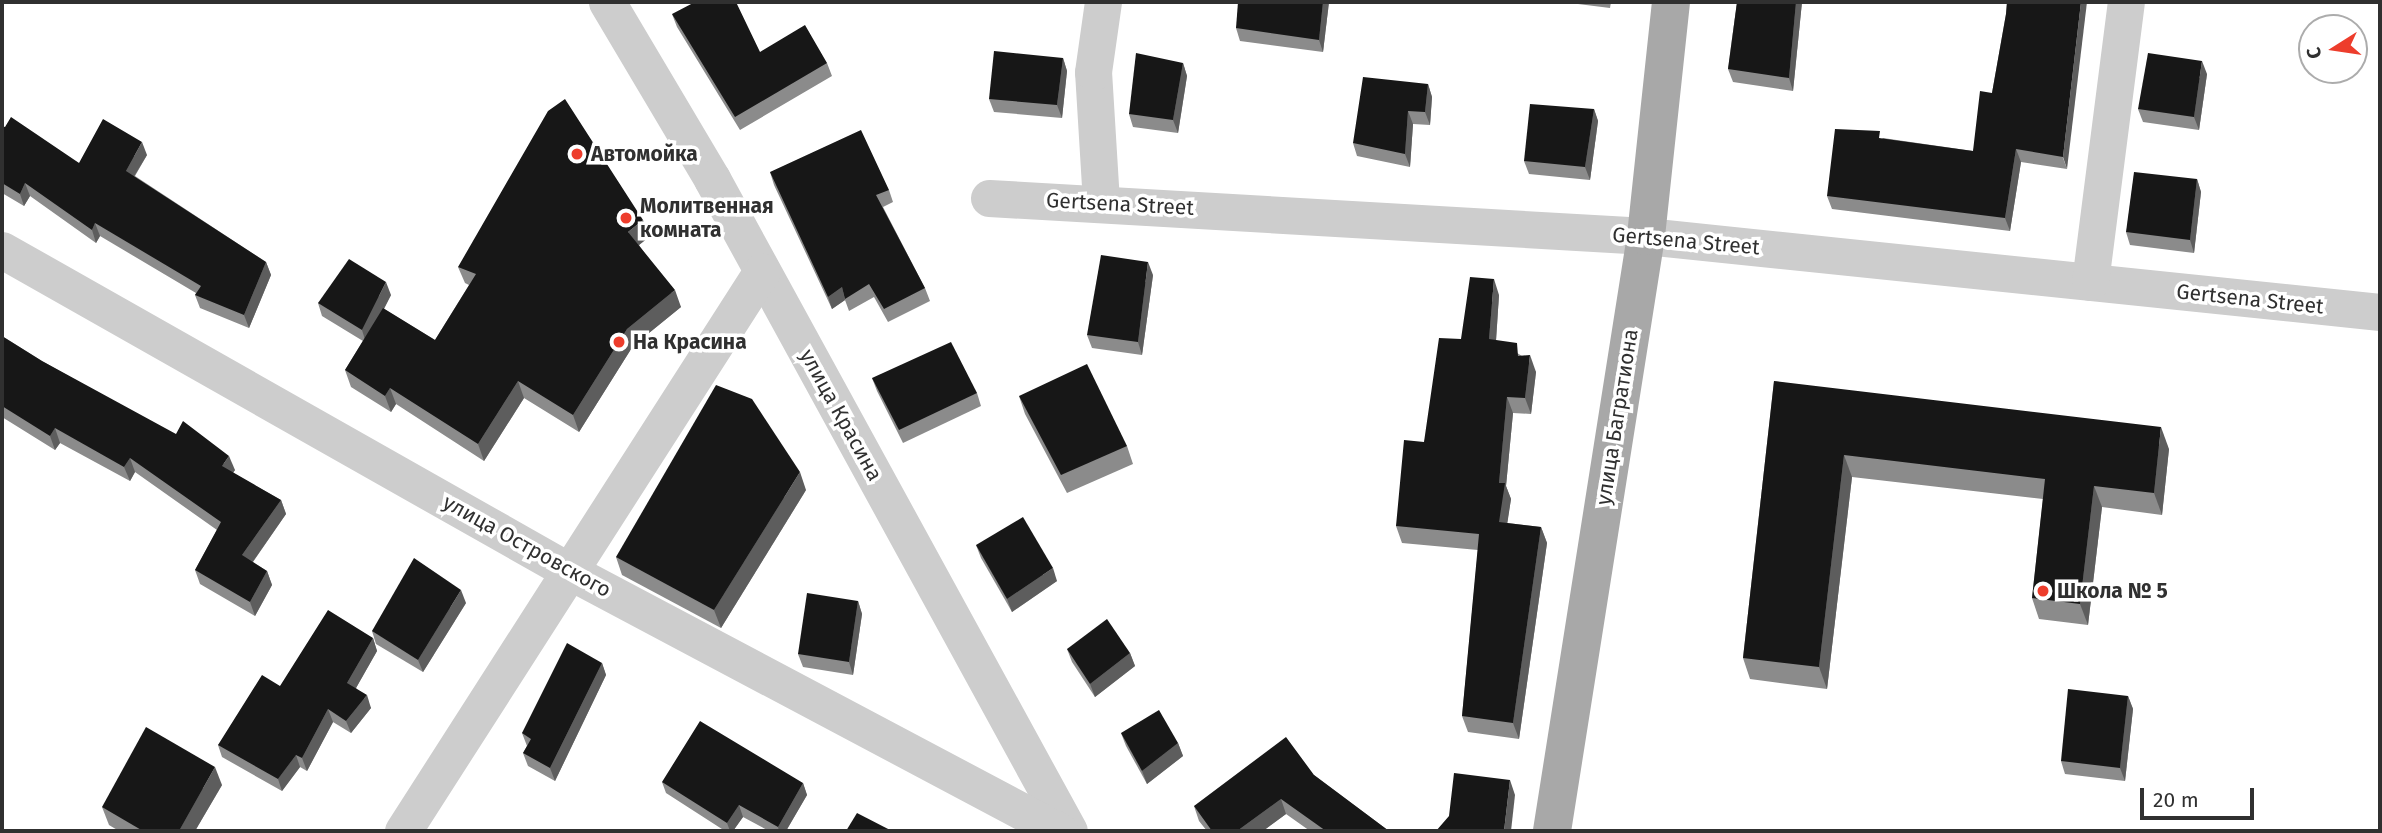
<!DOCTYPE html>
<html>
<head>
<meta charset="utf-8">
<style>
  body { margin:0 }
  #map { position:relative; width:2382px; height:833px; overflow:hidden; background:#fff; font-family:"Fira Sans",sans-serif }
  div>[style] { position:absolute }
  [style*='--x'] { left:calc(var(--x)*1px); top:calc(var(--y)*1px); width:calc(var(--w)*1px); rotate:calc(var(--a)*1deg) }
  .minor>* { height:37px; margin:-18.5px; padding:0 18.5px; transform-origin:18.5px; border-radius:18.5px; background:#cdcdcd }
  .major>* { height:38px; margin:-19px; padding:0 19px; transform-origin:19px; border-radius:19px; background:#a8a8a8 }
  .wall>* { inset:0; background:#8b8b8b }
  .shaded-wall>* { inset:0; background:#5d5d5d }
  .building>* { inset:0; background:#171717 }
  .dots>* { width:19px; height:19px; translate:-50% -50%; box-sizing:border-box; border:4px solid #fff; border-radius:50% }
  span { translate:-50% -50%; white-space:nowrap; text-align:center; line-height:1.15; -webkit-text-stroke:7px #fff; paint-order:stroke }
  .poi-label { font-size:21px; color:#303030; font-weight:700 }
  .left { translate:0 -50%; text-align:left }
  .street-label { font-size:21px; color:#303030 }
  .frame { position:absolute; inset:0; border:4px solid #303030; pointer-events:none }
  .north { position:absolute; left:2298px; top:14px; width:70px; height:70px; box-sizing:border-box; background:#fff; border:2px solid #acacac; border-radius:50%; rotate:258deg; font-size:19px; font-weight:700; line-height:28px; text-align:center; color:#303030 }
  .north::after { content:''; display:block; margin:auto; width:24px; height:32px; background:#ed3d2c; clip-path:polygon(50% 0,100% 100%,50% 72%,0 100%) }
  .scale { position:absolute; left:2140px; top:788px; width:114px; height:32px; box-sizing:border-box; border:4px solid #303030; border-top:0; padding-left:9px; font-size:21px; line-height:24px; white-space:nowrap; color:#303030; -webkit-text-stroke:5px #fff; paint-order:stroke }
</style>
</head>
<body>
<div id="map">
  <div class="minor">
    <div style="--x:607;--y:2;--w:206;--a:59.3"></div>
    <div style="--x:712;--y:179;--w:743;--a:61.3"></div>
    <div style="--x:989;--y:198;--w:658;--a:3.31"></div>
    <div style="--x:1646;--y:236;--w:738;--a:5.91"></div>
    <div style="--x:1101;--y:202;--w:130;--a:-93.5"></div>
    <div style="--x:1093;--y:72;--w:71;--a:-81.9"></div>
    <div style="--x:2;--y:250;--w:652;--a:29.52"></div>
    <div style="--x:569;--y:571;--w:555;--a:27.95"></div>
    <div style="--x:2090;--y:282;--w:282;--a:-82.7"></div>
    <div style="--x:403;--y:831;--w:665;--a:-57.34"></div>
  </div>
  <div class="major">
    <div style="--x:1552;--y:831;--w:602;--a:-81.02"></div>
    <div style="--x:1646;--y:236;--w:235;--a:-83.9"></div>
  </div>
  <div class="wall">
    <div style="clip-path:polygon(1329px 2px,1323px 52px,1240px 41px,1236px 28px)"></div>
    <div style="clip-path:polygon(1562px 2px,1611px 2px,1610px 8px)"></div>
    <div style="clip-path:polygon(1737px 2px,1802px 2px,1793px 91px,1733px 82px,1728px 69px)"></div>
    <div style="clip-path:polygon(2007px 2px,2067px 169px,2021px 162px,2010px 231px,1832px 209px,1827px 196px,1883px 138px,1973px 151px,1992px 93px,2006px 14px)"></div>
    <div style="clip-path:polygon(672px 14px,760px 52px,827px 63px,832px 76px,740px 130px,677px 27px)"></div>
    <div style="clip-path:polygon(1063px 58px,1067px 71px,1062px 118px,994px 112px,989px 99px)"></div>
    <div style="clip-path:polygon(1183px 63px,1187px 76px,1178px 133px,1133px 127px,1129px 114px)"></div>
    <div style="clip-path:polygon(2207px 74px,2199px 130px,2143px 122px,2138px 109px)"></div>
    <div style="clip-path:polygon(1428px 84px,1432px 97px,1430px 125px,1413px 124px,1410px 167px,1357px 156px,1353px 143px)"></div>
    <div style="clip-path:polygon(1594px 109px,1598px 121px,1590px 180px,1529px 174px,1524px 161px)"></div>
    <div style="clip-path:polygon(2px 126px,79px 163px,147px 155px,135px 176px,266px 262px,271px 275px,249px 328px,200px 308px,195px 295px,196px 293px,100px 236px,96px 243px,30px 196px,24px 206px,2px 193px)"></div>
    <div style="clip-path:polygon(770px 172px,889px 190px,893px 202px,883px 207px,925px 288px,930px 301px,888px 322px,874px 297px,849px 311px,845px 300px,832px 309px,774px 185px)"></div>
    <div style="clip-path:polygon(2197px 179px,2201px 192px,2194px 253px,2130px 245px,2126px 232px)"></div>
    <div style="clip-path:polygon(649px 237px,639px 245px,681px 307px,633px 346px,579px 432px,524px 398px,484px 461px,396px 404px,391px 412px,351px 387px,345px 370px,363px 341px,322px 316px,318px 303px,391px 295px,384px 309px,435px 340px,469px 285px,465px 283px,458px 267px)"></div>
    <div style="clip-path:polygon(1153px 275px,1142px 355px,1092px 348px,1087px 335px)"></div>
    <div style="clip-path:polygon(1499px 295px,1496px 340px,1522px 356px,1536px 372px,1531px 414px,1513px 413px,1506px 486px,1511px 499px,1507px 523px,1541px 527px,1547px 543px,1519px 739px,1468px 732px,1462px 716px,1478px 550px,1402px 543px,1396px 526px,1424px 442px,1461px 339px)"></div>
    <div style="clip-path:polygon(2px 336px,42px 361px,235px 470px,233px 473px,281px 500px,286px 514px,253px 562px,267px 571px,272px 585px,255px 616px,200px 584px,195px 570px,217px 530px,135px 472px,130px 481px,60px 443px,55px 450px,2px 417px)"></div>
    <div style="clip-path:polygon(872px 378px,977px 393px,981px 406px,903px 443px,877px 391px)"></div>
    <div style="clip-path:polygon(1774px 381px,2169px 449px,2162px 515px,2102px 507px,2088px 625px,2039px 619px,2032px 598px,2043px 499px,1852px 477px,1827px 689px,1750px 679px,1743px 658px)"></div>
    <div style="clip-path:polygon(1019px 396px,1127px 446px,1133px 464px,1067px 493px,1025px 414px)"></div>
    <div style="clip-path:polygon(806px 490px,721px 628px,622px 575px,616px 557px)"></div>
    <div style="clip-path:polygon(976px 545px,1057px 581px,1012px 612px,981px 558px)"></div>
    <div style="clip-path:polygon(858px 601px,862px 614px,853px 675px,803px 667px,798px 654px)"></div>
    <div style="clip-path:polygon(466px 603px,423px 672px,376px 644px,372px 631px)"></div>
    <div style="clip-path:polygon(373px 638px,377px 651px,356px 688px,371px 708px,351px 733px,333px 722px,307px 771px,300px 767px,282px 791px,222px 757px,218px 745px,280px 686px)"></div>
    <div style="clip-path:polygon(1067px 649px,1130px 653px,1135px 666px,1095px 697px,1072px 662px)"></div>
    <div style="clip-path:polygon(602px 663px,606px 675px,555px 781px,528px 766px,523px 753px,527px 746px,522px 733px)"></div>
    <div style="clip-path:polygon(2128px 696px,2133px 709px,2125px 781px,2065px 774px,2061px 761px)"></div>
    <div style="clip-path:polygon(1121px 733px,1178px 743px,1183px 756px,1147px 784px,1126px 746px)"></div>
    <div style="clip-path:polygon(1314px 775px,1389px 831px,1310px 831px,1286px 814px,1263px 831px,1207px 831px,1199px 821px,1194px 806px)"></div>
    <div style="clip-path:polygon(662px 782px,803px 783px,807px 795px,786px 831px,769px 831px,743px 817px,733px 831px,725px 831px,666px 793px)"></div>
    <div style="clip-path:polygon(222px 785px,195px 831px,119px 831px,109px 825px,102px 807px)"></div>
  </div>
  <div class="shaded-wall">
    <div style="clip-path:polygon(1323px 2px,1329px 2px,1323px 52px,1319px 40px)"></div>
    <div style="clip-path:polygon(1796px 2px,1802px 2px,1793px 91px,1789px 78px)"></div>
    <div style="clip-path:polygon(2081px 2px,2087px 2px,2067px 169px,2063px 157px)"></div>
    <div style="clip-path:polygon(1063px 58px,1067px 71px,1062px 118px,1057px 105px)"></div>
    <div style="clip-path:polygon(2202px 61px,2207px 74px,2199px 130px,2194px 117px)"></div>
    <div style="clip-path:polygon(1183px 63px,1187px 76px,1178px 133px,1173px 120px)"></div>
    <div style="clip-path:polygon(1428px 84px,1432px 97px,1430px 125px,1425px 112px)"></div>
    <div style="clip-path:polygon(1594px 109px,1598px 121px,1590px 180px,1585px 167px)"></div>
    <div style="clip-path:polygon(1408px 111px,1413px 124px,1410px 167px,1405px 154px)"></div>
    <div style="clip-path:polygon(142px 142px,147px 155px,130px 183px,126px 171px)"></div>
    <div style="clip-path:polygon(2016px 149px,2021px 162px,2010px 231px,2005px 218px)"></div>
    <div style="clip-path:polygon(2197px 179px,2201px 192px,2194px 253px,2190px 240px)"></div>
    <div style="clip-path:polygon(25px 183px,30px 196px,24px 206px,20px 194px)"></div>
    <div style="clip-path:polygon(643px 220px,649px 237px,634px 249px,628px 232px)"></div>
    <div style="clip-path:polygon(95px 223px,100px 236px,96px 243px,92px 230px)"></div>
    <div style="clip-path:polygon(266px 262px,271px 275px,249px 328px,244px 315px)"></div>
    <div style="clip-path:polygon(1148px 262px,1153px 275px,1142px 355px,1138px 342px)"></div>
    <div style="clip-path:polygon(1494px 279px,1499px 295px,1495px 356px,1489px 339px)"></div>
    <div style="clip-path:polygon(386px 282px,391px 295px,366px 343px,362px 330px)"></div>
    <div style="clip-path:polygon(842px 287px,845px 300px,832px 309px,828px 297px)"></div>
    <div style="clip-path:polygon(675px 290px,681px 307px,633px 346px,579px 432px,573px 415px,627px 329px)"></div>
    <div style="clip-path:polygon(1530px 355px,1536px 372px,1531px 414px,1525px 398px)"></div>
    <div style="clip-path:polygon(518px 381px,524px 398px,484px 461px,478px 444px)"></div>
    <div style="clip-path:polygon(390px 388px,396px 404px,391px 412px,385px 396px)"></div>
    <div style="clip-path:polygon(1507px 397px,1513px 413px,1506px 486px,1511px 499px,1505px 539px,1499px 522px,1499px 483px)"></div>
    <div style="clip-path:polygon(2161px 427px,2169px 449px,2162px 515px,2154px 493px)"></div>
    <div style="clip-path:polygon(55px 428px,60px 443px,55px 450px,50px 436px)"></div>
    <div style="clip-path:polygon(1844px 455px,1852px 477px,1827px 689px,1819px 667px)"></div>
    <div style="clip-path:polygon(229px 456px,235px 470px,227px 481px,222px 466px)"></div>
    <div style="clip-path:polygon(130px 458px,135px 472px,130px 481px,124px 467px)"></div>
    <div style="clip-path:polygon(800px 472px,806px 490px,721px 628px,714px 610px)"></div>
    <div style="clip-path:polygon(2094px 486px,2102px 507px,2088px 625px,2080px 604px)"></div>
    <div style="clip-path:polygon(281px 500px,286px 514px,247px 570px,242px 555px)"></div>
    <div style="clip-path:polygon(1541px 527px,1547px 543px,1519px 739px,1513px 723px)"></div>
    <div style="clip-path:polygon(1053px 568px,1057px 581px,1012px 612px,1007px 599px)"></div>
    <div style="clip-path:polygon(267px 571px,272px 585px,255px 616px,250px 602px)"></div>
    <div style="clip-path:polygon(461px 590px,466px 603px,423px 672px,418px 660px)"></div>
    <div style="clip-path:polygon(858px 601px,862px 614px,853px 675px,849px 662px)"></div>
    <div style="clip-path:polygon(373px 638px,377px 651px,352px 695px,347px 683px)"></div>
    <div style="clip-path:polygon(1130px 653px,1135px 666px,1095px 697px,1090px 684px)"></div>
    <div style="clip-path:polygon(602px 663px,606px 675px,555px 781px,550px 768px)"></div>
    <div style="clip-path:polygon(367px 695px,371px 708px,351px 733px,346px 721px)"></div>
    <div style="clip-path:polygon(2128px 696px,2133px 709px,2125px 781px,2120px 768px)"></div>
    <div style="clip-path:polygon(328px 709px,333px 722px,307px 771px,302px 758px)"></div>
    <div style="clip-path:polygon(1178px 743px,1183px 756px,1147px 784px,1142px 771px)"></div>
    <div style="clip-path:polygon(296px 755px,300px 767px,282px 791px,278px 779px)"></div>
    <div style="clip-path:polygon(215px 767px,222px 785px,195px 831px,179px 831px)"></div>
    <div style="clip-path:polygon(1510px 780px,1515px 795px,1511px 831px,1504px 831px)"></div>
    <div style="clip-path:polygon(803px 783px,807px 795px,786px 831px,779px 831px,778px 827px)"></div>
    <div style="clip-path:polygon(1281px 799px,1286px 814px,1263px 831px,1237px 831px)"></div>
    <div style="clip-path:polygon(739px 805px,743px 817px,733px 831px,730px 831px,727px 823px)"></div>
  </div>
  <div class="building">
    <div style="clip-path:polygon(695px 2px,736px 2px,760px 52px,805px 25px,827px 63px,735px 117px,672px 14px)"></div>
    <div style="clip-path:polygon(1238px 2px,1323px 2px,1319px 40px,1236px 28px)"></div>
    <div style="clip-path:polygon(1737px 2px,1796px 2px,1789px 78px,1728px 69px)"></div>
    <div style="clip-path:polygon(2007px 2px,2081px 2px,2063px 157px,2016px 149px,2005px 218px,1827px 196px,1835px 129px,1880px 131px,1879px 138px,1973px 151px,1980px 91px,1992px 93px,2006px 14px)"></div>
    <div style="clip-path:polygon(994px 51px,1063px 58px,1057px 105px,989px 99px)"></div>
    <div style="clip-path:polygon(1136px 53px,1183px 63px,1173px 120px,1129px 114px)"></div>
    <div style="clip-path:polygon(2148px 53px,2202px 61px,2194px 117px,2138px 109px)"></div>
    <div style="clip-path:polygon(1363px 77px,1428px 84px,1425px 112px,1408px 111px,1405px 154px,1353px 143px)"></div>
    <div style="clip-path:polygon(565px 99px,643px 220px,628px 232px,675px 290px,627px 329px,573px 415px,518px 381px,478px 444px,390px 388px,385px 396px,345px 370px,383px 308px,435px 340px,476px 274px,458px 267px,548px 111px)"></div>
    <div style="clip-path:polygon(1530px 104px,1594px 109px,1585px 167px,1524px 161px)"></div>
    <div style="clip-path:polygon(11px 117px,79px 163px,103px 119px,142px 142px,126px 171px,266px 262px,244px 315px,195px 295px,201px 286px,95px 223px,92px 230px,25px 183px,20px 194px,2px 183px,2px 126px,5px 127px)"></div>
    <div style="clip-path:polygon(861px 130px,889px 190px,876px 195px,925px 288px,884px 309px,869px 284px,845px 299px,842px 287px,828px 297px,770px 172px)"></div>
    <div style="clip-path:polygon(2134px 172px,2197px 179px,2190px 240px,2126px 232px)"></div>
    <div style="clip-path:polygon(1101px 255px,1148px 262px,1138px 342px,1087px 335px)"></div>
    <div style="clip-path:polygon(349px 259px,386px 282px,362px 330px,318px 303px)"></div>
    <div style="clip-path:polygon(1470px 277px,1494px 279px,1489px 339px,1517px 343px,1518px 356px,1530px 355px,1525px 398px,1507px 397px,1499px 483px,1505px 483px,1499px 522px,1541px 527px,1513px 723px,1462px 716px,1479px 534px,1396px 526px,1404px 440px,1424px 442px,1439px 338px,1461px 339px)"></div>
    <div style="clip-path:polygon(2px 336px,42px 361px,176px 434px,183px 421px,229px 456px,222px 466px,281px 500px,242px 555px,267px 571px,250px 602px,195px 570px,221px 522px,130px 458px,124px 467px,55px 428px,50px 436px,2px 406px)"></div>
    <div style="clip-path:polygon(951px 342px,977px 393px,899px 430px,872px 378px)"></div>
    <div style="clip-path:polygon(1087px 364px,1127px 446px,1061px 475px,1019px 396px)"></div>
    <div style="clip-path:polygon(1774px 381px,2161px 427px,2154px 493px,2094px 486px,2080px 604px,2032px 598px,2045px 479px,1844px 455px,1819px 667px,1743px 658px)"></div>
    <div style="clip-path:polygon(716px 385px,752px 399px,800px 472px,714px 610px,616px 557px)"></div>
    <div style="clip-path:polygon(1023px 517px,1053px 568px,1007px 599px,976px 545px)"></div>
    <div style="clip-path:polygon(414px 558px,461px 590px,418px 660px,372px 631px)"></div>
    <div style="clip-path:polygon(807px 593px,858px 601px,849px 662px,798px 654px)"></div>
    <div style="clip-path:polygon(328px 610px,373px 638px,347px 683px,367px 695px,346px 721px,328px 709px,302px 758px,296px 755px,278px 779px,218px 745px,262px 675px,280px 686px)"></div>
    <div style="clip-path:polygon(1107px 619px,1130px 653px,1090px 684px,1067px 649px)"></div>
    <div style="clip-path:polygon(567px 643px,602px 663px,550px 768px,523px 753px,531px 739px,522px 733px)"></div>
    <div style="clip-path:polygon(2068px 689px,2128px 696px,2120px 768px,2061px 761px)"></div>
    <div style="clip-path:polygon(1159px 710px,1178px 743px,1142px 771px,1121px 733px)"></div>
    <div style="clip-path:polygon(700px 721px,803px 783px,778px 827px,739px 805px,727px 823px,662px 782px)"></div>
    <div style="clip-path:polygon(146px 727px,215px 767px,179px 831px,143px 831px,102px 807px)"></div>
    <div style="clip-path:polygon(1286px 737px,1314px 775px,1389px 831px,1326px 831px,1281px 799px,1237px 831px,1212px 831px,1194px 806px)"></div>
    <div style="clip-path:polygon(1454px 773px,1510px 780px,1504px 831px,1436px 831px,1449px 816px)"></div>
    <div style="clip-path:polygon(857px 813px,892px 831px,846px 831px)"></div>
  </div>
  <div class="dots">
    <div style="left:577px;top:154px;background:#ed3d2c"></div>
    <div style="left:626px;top:218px;background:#ed3d2c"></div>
    <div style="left:619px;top:342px;background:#ed3d2c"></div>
    <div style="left:2043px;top:591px;background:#ed3d2c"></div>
  </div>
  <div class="poi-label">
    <span class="left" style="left:591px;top:154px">Автомойка</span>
    <span class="left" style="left:640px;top:218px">Молитвенная<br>комната</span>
    <span class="left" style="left:633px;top:342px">На Красина</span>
    <span class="left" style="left:2057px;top:591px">Школа № 5</span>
  </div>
  <div class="street-label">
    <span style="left:1120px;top:204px;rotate:3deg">Gertsena Street</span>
    <span style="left:1686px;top:241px;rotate:5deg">Gertsena Street</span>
    <span style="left:2250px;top:299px;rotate:6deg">Gertsena Street</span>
    <span style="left:841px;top:415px;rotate:61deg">улица Красина</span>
    <span style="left:1617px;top:417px;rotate:-81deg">улица Багратиона</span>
    <span style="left:527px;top:546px;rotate:29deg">улица Островского</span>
  </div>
  <div class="frame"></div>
  <div class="north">С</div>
  <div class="scale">20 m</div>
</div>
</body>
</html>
